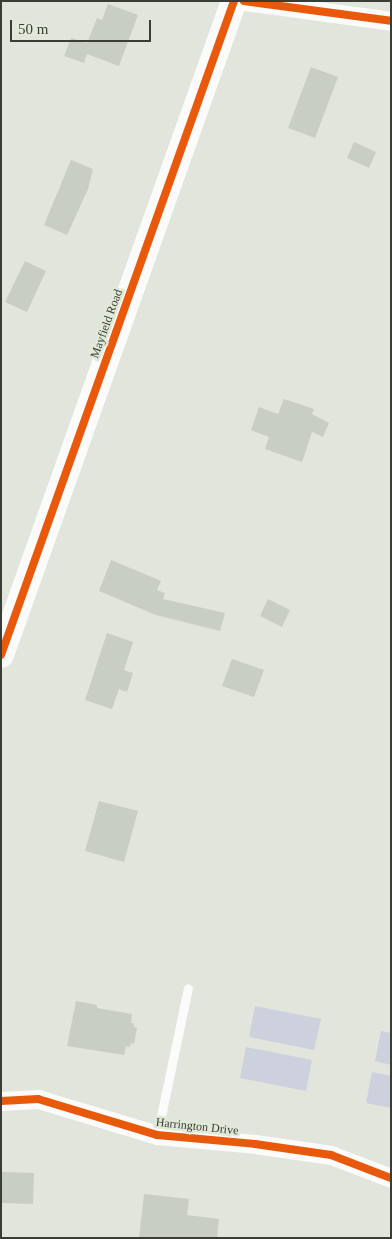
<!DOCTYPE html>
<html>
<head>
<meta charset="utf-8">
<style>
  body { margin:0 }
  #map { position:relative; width:392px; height:1239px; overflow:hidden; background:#e1e5dc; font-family:"Times New Roman",serif }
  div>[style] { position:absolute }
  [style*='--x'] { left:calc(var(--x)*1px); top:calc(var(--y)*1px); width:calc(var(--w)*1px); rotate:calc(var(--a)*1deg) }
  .green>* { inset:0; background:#cdd1dd }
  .building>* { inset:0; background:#c9cec4 }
  .lane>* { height:9px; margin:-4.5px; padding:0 4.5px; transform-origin:4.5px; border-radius:4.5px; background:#fafbfa }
  .street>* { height:19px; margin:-9.5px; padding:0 9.5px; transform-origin:9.5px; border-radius:9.5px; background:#fafbfa }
  .secondary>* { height:26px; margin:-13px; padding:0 13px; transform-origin:13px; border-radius:13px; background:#fafbfa }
  .cycleway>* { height:8px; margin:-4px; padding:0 4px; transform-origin:4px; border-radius:4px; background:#e8590c }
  span { translate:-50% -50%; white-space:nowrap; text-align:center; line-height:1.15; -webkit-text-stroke:5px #e1e9d8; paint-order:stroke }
  .street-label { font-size:12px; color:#3a3d36 }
  .frame { position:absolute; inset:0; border:2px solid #3a3d36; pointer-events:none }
  .scale { position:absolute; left:10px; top:20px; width:141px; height:22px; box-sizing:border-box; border:2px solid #3a3d36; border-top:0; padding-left:6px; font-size:15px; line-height:18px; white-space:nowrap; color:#3a3d36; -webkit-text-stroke:4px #e1e9d8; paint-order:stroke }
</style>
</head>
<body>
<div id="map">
  <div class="green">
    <div style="clip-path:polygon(255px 1006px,321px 1019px,314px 1050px,249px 1037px)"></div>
    <div style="clip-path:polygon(381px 1031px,391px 1033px,391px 1065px,375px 1061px)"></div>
    <div style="clip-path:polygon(246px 1047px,312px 1060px,306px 1091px,240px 1078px)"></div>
    <div style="clip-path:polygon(372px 1072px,391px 1076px,391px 1108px,366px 1103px)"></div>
  </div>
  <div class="building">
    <div style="clip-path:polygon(108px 4px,138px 15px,119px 66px,87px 54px,84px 63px,64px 56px,71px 38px,87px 43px,97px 18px,102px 20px)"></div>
    <div style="clip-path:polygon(311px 67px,338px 77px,315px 138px,288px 128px)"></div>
    <div style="clip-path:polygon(354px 142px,376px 152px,369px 168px,347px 158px)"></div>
    <div style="clip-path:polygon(71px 160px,93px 169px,88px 189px,67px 235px,44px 225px)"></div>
    <div style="clip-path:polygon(25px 261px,46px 271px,27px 312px,5px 302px)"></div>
    <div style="clip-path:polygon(284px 399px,314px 409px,312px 414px,329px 423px,323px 437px,312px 432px,302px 462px,265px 449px,269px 437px,251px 430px,259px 407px,278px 414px)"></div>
    <div style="clip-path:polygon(111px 560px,161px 581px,157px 590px,165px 593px,163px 599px,225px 613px,220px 631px,156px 615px,99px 591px)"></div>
    <div style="clip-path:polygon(268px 599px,290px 610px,282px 627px,260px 616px)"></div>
    <div style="clip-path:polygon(107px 633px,133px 642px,124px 670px,133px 673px,127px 692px,119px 689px,112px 709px,85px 700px)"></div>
    <div style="clip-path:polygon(232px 659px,264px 670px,254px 697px,222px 686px)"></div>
    <div style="clip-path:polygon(99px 801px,138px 811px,124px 862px,85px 851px)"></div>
    <div style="clip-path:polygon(76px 1001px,97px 1005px,97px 1008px,132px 1014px,131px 1023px,134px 1023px,134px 1027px,137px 1028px,134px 1044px,131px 1043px,130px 1047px,126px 1046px,124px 1055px,67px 1046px)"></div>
    <div style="clip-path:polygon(1px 1172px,34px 1173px,33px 1204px,1px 1203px)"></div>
    <div style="clip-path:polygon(144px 1194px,189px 1199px,187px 1215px,219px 1219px,217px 1238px,139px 1238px)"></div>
  </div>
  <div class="lane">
    <div style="--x:157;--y:1135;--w:150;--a:-78.1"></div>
  </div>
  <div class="street">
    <div style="--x:244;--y:1;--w:148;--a:7.7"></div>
    <div style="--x:1;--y:1101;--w:37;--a:-3"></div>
    <div style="--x:38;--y:1099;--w:124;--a:16.8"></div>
    <div style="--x:157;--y:1135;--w:98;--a:5.2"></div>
    <div style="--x:255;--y:1144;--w:77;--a:8.2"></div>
    <div style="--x:331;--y:1155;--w:64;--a:21"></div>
  </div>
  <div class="secondary">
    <div style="--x:1;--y:655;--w:694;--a:-70.39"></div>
  </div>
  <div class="cycleway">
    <div style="--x:244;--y:1;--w:148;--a:7.7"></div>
    <div style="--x:1;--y:655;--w:694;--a:-70.39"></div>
    <div style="--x:1;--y:1101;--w:37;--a:-3"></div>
    <div style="--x:38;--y:1099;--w:124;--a:16.8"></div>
    <div style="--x:157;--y:1135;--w:98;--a:5.2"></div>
    <div style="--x:255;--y:1144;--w:77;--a:8.2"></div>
    <div style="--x:331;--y:1155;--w:64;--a:21"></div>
  </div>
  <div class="street-label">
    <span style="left:107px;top:324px;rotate:-70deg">Mayfield Road</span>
    <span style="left:197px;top:1127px;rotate:6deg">Harrington Drive</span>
  </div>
  <div class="frame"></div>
  <div class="scale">50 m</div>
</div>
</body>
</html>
